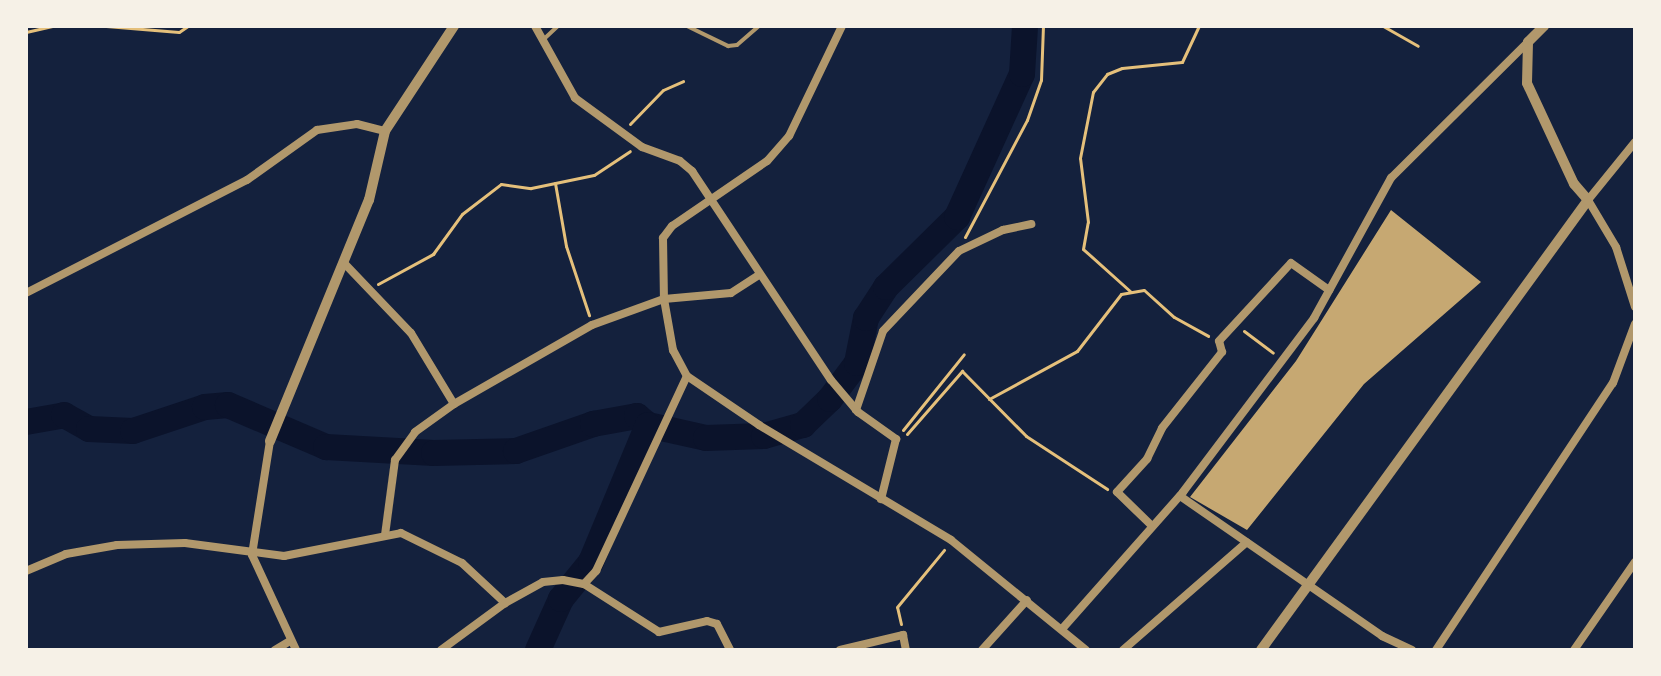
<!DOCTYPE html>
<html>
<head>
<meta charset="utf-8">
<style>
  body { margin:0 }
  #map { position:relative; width:1661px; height:676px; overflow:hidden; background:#14213d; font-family:"Asap Condensed",sans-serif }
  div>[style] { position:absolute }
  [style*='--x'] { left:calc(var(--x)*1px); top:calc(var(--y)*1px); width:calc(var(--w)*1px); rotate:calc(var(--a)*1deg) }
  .river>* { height:26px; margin:-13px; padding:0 13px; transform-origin:13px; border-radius:13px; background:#0b132b }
  .building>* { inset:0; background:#c6a872 }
  .path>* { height:3px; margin:-1.5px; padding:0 1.5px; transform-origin:1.5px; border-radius:1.5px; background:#e5c07b }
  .service>* { height:4px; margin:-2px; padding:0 2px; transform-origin:2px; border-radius:2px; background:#b1986c }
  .minor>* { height:8px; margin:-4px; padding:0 4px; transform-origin:4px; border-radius:4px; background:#b1986c }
  .tertiary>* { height:10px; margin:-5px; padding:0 5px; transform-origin:5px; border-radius:5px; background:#b1986c }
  span { translate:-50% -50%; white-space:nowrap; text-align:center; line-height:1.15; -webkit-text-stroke:7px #f6f1e7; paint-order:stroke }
  .frame { position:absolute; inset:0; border:28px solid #f6f1e7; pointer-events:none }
</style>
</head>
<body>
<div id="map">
  <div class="river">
    <div style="--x:26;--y:422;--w:39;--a:-10"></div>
    <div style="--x:64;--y:415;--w:29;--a:29"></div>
    <div style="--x:89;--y:429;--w:44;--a:2.6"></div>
    <div style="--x:133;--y:431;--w:76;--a:-18.4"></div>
    <div style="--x:205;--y:407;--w:23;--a:-5"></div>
    <div style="--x:228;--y:405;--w:107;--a:23.2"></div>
    <div style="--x:326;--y:447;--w:108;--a:3.2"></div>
    <div style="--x:434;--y:453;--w:82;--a:-1.4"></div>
    <div style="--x:516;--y:451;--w:82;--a:-19.3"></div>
    <div style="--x:593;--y:424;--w:45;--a:-10.3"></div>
    <div style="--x:637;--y:416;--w:14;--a:39"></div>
    <div style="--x:648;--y:425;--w:59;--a:12.6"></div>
    <div style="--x:706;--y:438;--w:58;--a:-2"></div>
    <div style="--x:764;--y:436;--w:41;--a:-15.8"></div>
    <div style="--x:803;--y:425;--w:37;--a:-44"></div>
    <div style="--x:830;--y:399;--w:45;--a:-53.1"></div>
    <div style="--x:857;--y:363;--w:46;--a:-78.7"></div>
    <div style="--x:866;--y:318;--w:37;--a:-57"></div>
    <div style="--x:886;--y:287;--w:100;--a:-44.6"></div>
    <div style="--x:957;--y:217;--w:157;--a:-65.6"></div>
    <div style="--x:1022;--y:74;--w:48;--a:-86.4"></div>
    <div style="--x:538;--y:650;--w:56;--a:-65.7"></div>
    <div style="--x:561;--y:599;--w:48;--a:-51"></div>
    <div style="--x:591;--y:562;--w:148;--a:-67.4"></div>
  </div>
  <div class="building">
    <div style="clip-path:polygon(1391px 210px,1481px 282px,1364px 384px,1247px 530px,1190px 497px,1296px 361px)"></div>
  </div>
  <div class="path">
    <div style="--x:106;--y:26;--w:73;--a:4.7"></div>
    <div style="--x:179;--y:32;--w:11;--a:-34"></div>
    <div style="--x:1383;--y:26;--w:40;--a:29.7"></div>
    <div style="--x:26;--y:32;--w:28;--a:-13"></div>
    <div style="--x:630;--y:124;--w:47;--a:-45.9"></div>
    <div style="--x:663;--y:90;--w:22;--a:-24"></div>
    <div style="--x:555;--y:183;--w:64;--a:80.1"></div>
    <div style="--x:566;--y:246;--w:73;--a:71.6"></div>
    <div style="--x:965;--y:237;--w:132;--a:-62.1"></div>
    <div style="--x:1027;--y:120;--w:42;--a:-70.7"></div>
    <div style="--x:1041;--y:80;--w:54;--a:-87.9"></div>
    <div style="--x:378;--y:284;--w:63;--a:-28.6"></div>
    <div style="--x:433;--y:254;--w:49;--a:-54.1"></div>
    <div style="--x:462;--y:214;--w:49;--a:-37.6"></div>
    <div style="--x:501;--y:184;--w:30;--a:8"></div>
    <div style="--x:531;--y:188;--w:64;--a:-11.7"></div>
    <div style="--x:594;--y:175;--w:43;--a:-33.7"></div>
    <div style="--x:1131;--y:292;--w:64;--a:-138.1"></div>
    <div style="--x:1083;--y:249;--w:27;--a:-80"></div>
    <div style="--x:1088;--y:222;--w:64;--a:-97.1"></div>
    <div style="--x:1080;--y:158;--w:67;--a:-78.9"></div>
    <div style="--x:1093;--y:92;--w:23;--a:-52"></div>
    <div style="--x:1107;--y:74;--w:16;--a:-22"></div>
    <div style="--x:1122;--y:68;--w:60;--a:-5.7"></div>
    <div style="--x:1182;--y:62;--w:40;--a:-65"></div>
    <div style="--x:1244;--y:331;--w:36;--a:37"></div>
    <div style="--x:989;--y:399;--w:100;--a:-28.6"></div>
    <div style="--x:1077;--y:351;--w:72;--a:-52.3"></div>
    <div style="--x:1121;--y:294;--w:23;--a:-10"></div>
    <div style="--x:1144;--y:290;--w:40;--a:42"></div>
    <div style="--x:1174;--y:317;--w:39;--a:29"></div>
    <div style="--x:903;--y:430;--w:97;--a:-51.2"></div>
    <div style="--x:907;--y:434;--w:84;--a:-48.9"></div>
    <div style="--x:962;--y:371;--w:91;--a:45.4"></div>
    <div style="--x:1026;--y:436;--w:97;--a:33.2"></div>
    <div style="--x:901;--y:624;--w:17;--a:-103"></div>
    <div style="--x:897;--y:607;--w:74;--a:-50.5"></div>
  </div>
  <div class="service">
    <div style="--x:687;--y:26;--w:46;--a:26"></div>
    <div style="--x:728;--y:46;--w:9;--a:-6"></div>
    <div style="--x:737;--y:45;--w:29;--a:-41"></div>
    <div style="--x:544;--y:39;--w:19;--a:-43"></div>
  </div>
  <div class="minor">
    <div style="--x:535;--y:26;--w:82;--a:60.9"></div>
    <div style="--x:575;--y:98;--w:83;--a:36.2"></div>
    <div style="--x:642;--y:147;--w:40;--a:20.2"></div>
    <div style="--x:680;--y:161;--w:16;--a:40"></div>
    <div style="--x:692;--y:171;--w:251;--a:56.4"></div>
    <div style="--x:831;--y:380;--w:42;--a:49.8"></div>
    <div style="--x:858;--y:412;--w:47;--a:35.4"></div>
    <div style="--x:896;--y:439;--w:62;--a:104"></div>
    <div style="--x:842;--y:26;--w:122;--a:115.7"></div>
    <div style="--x:789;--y:136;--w:33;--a:131"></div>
    <div style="--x:767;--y:161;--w:115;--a:145.6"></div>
    <div style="--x:672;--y:226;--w:15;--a:127"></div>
    <div style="--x:663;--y:238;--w:61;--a:89.1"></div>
    <div style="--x:664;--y:299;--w:52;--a:80"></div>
    <div style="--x:673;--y:350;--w:30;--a:62"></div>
    <div style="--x:687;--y:376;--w:87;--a:34.2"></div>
    <div style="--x:759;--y:425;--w:224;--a:30.9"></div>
    <div style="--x:951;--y:540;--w:174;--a:39.2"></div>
    <div style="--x:1635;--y:142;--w:75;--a:129"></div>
    <div style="--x:1588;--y:200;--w:55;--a:59.2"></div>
    <div style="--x:1616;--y:247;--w:63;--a:72.4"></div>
    <div style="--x:345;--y:264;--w:95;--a:46.3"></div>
    <div style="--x:411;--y:333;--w:83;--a:58.8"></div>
    <div style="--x:26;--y:293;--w:248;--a:-27.1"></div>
    <div style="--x:247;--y:180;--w:86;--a:-35.5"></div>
    <div style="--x:317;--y:130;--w:40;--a:-8.5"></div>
    <div style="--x:357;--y:124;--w:29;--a:14"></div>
    <div style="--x:856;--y:410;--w:83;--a:-71.1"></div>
    <div style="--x:883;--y:331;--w:110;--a:-46.5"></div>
    <div style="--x:959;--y:251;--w:49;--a:-25.5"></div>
    <div style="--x:1003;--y:230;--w:29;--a:-12"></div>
    <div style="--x:270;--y:441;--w:115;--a:99"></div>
    <div style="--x:252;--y:555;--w:105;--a:65.1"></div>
    <div style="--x:1180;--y:496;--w:246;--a:34.7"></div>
    <div style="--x:1382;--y:636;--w:33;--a:25"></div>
    <div style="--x:1150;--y:524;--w:46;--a:-135.9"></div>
    <div style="--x:1117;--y:492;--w:45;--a:-47.7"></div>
    <div style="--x:1147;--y:459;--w:34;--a:-64"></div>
    <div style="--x:1162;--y:428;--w:97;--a:-51.7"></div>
    <div style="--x:1222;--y:352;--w:11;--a:-105"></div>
    <div style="--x:1219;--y:341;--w:106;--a:-47.3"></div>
    <div style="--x:1291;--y:263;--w:47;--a:35.4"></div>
    <div style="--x:385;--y:535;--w:76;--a:-82.4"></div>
    <div style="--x:395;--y:460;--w:34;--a:-54"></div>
    <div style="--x:415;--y:432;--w:48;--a:-35.7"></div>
    <div style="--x:454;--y:404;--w:159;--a:-29.8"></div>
    <div style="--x:592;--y:325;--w:77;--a:-19.9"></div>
    <div style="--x:664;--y:299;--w:67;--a:-5.1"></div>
    <div style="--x:731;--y:293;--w:33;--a:-33"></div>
    <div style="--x:26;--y:571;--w:43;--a:-23"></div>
    <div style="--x:66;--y:554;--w:52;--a:-10"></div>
    <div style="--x:117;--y:545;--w:68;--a:-1.7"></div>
    <div style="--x:185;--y:543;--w:100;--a:7.5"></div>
    <div style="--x:284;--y:556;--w:119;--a:-11.1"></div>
    <div style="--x:401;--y:533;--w:68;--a:26.2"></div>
    <div style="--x:462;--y:563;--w:59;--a:42.9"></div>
    <div style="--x:584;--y:584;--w:18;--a:-47"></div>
    <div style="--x:596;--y:571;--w:215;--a:-65"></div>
    <div style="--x:1062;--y:629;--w:183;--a:-48.5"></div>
    <div style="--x:1183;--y:492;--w:218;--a:-53"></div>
    <div style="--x:1314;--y:318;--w:160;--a:-61.2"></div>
    <div style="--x:1391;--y:178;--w:193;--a:-44.8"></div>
    <div style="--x:275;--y:650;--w:17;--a:-31"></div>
    <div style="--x:441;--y:650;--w:79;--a:-36.3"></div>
    <div style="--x:505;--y:603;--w:43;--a:-28.9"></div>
    <div style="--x:543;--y:582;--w:20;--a:-6"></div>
    <div style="--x:563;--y:580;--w:21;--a:11"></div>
    <div style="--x:584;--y:584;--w:89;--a:32.6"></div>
    <div style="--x:659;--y:632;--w:49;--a:-12.9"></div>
    <div style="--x:707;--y:621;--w:10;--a:17"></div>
    <div style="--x:717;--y:624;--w:29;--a:63"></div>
    <div style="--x:840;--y:650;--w:65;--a:-13.4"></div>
    <div style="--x:903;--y:635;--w:15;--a:79"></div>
    <div style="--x:982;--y:650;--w:67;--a:-48"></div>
    <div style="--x:1123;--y:650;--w:164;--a:-41.1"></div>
    <div style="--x:1436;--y:650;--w:320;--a:-56.5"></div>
    <div style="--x:1613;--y:383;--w:63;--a:-69.6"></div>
    <div style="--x:1574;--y:650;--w:107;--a:-55.3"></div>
  </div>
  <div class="tertiary">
    <div style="--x:270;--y:441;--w:261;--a:-67.7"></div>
    <div style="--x:369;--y:200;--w:71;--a:-76.9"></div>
    <div style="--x:385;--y:131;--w:126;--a:-56.7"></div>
    <div style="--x:1261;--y:650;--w:556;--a:-54"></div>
    <div style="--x:1588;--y:200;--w:21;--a:-131"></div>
    <div style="--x:1574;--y:184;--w:111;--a:-115"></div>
    <div style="--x:1527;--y:83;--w:41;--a:-88.6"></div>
    <div style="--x:1528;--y:42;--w:23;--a:-45"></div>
  </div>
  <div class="frame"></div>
</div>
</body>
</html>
